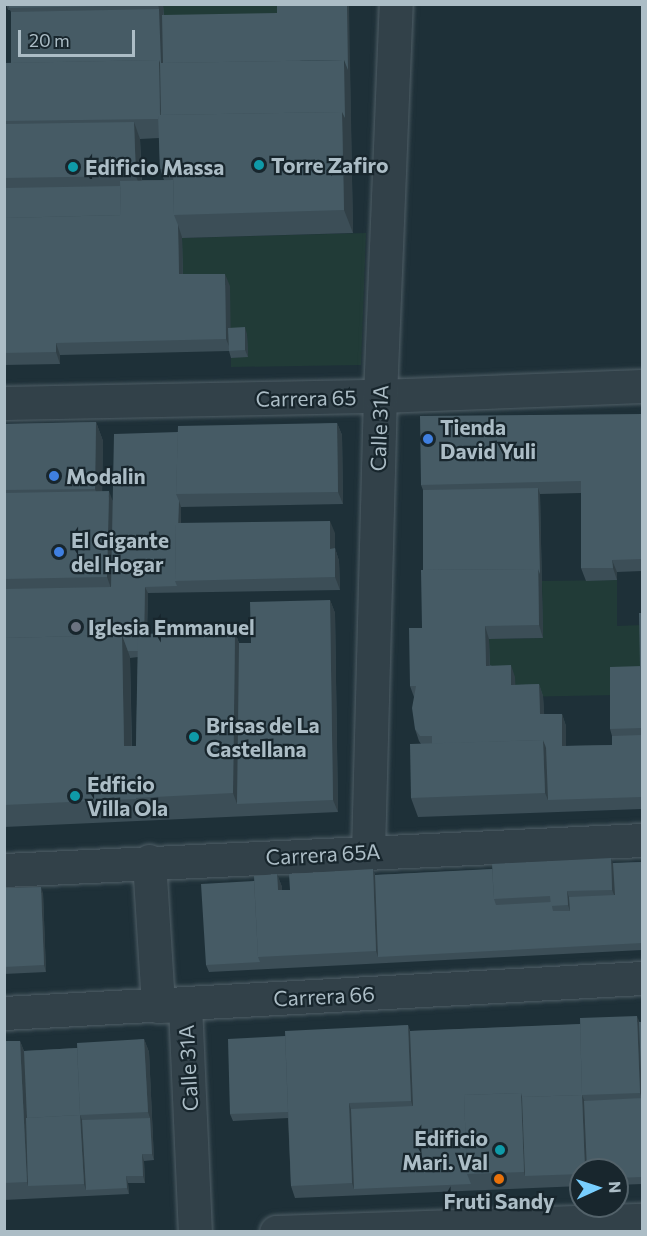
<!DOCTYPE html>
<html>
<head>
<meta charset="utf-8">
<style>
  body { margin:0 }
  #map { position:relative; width:647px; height:1236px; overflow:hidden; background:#1e3038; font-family:Commissioner,sans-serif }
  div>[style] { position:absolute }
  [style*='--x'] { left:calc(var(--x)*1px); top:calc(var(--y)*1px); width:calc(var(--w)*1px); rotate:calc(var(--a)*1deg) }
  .green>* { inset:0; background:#213b37 }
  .roads { filter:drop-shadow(0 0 2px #505f67) drop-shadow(0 0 2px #505f67) }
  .street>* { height:33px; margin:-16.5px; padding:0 16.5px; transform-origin:16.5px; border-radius:16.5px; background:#324149 }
  .wall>* { inset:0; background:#3c4e57 }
  .shaded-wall>* { inset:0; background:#314047 }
  .building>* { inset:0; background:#465b65 }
  .dots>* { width:16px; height:16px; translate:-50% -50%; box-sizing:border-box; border:3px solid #18262d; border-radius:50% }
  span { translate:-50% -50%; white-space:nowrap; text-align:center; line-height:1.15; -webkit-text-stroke:4.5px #18262d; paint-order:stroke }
  .poi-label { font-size:21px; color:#acbdc6; font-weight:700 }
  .left { translate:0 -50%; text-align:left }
  .right { translate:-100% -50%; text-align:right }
  .street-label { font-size:21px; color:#acbdc6 }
  .frame { position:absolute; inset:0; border:6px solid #acbdc6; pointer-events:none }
  .north { position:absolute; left:569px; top:1158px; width:60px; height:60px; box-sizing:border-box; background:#18262d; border:2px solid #53626a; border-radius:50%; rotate:87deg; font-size:16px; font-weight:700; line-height:24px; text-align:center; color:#acbdc6 }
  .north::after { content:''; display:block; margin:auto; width:21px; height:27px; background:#78cfff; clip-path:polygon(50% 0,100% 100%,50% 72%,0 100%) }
  .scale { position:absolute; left:18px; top:30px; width:117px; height:27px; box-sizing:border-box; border:3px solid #acbdc6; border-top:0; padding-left:8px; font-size:18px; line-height:21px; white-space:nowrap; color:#acbdc6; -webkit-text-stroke:4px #18262d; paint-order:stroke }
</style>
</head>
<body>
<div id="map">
  <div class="green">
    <div style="clip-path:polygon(163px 5px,279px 5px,280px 19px,164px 21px)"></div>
    <div style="clip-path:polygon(366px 233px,361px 365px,231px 367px,231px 358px,248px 356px,247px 334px,230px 334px,183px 287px,182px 238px)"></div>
    <div style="clip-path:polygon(617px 580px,617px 626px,642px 625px,642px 685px,617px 695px,516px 697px,490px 678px,489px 639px,543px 638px,542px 581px)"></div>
  </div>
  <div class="roads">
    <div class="street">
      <div style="--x:4;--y:403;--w:376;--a:-1.1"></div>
      <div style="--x:380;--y:396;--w:262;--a:-2.2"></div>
      <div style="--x:368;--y:852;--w:456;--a:-88.5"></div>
      <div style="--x:380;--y:396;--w:392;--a:-87.7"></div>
      <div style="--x:149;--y:861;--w:145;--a:86.4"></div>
      <div style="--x:158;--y:1006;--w:27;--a:-2"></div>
      <div style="--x:185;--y:1005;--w:227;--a:87.5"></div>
      <div style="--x:4;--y:870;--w:639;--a:-2.69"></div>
      <div style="--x:4;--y:1013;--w:639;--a:-3.14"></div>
      <div style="--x:276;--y:1232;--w:366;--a:-1.9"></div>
    </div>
  </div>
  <div class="wall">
    <div style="clip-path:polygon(evenodd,6px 4px,163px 4px,164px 15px,350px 77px,353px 233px,182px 238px,182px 237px,183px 274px,230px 286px,230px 328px,247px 334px,248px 357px,231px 358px,229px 351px,60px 355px,60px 364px,4px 365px,4px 63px,11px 63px,11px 12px,10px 10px,8px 10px,6px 4px,159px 138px,160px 169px,164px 180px,142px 180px,140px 139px,159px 138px)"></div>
    <div style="clip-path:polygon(642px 414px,642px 571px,617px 572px,617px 580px,586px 581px,581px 568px,581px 493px,540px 494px,543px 638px,489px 639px,490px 665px,515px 677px,515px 685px,539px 684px,543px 696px,544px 714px,562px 714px,566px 726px,566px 746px,612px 745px,612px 736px,610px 729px,640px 666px,642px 613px,642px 809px,418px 817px,411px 798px,421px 744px,419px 741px,415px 729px,414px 697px,410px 686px,422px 628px,423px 570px,423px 490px,421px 485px)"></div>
    <div style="clip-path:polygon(evenodd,96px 422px,103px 441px,102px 491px,113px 501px,178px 432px,337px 423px,342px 435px,343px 504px,181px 507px,181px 523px,335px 533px,335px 548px,339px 561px,340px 590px,148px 593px,147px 634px,235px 632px,239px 643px,251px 643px,330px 600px,335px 613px,338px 812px,4px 827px,4px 424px,96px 422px,138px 657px,136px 746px,132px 746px,130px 658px,138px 657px)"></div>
    <div style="clip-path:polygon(642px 862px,642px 950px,209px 972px,206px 965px,254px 881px,277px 874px,282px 887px,282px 890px,290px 890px,373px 869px,375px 875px)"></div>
    <div style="clip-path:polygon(4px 888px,43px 893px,46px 972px,4px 974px)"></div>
    <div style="clip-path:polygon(642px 1022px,642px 1184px,617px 1185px,617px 1170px,581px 1170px,581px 1186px,295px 1198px,291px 1186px,288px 1118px,233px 1121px,230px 1114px,285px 1036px,408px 1025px,410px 1031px)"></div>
    <div style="clip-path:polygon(144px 1039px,149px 1052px,154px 1160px,144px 1161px,145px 1183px,128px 1183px,129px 1194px,4px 1200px,4px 1041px,20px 1041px,24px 1051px,77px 1048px)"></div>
  </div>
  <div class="shaded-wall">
    <div style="clip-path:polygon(158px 4px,163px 4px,165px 73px,160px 119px,159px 60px,159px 9px)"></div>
    <div style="clip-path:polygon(347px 4px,349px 4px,353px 233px,344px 210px,342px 112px)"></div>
    <div style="clip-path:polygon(134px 122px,140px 139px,142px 193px,136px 176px)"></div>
    <div style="clip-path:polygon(178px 225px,182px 237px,183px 287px,179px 274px)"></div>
    <div style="clip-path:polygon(225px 274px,230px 286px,231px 351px,226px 339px)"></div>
    <div style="clip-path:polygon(245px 327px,247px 334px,248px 357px,245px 350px)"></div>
    <div style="clip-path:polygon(56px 343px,60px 355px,60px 364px,56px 352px)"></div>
    <div style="clip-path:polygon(96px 422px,103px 441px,102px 508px,95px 489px)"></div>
    <div style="clip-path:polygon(337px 423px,342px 435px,343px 504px,338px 492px)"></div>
    <div style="clip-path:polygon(538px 488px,540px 494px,543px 638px,539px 625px)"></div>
    <div style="clip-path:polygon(109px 491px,115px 507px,113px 594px,107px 577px)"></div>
    <div style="clip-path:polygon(179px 501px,181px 507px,180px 581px,177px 581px)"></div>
    <div style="clip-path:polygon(330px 521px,335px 533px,335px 561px,330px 549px)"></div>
    <div style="clip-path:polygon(335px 548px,339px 561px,340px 590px,335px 577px)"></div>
    <div style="clip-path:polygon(612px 560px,617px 572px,617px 580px,613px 568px)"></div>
    <div style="clip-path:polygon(145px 587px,148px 593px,146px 657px,144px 651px)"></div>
    <div style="clip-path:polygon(330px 600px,335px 613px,338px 812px,333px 800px)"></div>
    <div style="clip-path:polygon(485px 626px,489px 639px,490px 678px,486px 666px)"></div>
    <div style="clip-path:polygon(235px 632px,243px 655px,237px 804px,233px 793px)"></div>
    <div style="clip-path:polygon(122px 635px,130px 657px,132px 768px,124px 746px)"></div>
    <div style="clip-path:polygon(511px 665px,515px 677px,516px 697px,511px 685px)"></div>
    <div style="clip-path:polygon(539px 684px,543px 696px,545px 727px,540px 714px)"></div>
    <div style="clip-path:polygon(562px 714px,566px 726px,566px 758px,562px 746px)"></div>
    <div style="clip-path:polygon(543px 740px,550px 759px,548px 800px,545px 793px)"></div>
    <div style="clip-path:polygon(611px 858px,615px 870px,617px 902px,612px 890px)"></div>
    <div style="clip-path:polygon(373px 869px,377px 882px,378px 957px,376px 951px)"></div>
    <div style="clip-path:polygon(277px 874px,282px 887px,282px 903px,278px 890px)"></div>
    <div style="clip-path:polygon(41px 887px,43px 893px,46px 972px,44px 965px)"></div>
    <div style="clip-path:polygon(567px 891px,571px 904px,572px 917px,568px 905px)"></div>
    <div style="clip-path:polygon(637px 1016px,642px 1028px,642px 1099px,640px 1093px)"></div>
    <div style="clip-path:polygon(408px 1025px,412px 1038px,415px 1114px,411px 1101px)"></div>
    <div style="clip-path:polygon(144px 1039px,149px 1052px,154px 1160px,152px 1154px,150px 1118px,148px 1112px)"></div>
    <div style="clip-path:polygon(20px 1041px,26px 1057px,28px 1186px,27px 1182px)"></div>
    <div style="clip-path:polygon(521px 1093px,527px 1109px,525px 1176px,524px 1172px)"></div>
    <div style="clip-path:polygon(582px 1095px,587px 1107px,589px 1170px,585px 1170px)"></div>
    <div style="clip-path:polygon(349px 1103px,353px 1116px,354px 1189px,352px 1183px)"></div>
    <div style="clip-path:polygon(80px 1115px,85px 1127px,86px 1190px,84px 1184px)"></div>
    <div style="clip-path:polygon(142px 1154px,144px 1161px,145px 1183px,143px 1176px)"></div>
    <div style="clip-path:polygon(126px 1176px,128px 1183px,129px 1194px,127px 1188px)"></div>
  </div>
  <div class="building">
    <div style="clip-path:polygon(9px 4px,158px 4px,158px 5px,9px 8px)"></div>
    <div style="clip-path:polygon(277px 4px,347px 4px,348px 70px,344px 60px,163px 63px,162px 15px,277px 13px)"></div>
    <div style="clip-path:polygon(159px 9px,161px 63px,160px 63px,159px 60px,11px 63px,11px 12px)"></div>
    <div style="clip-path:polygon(159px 60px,160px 115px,158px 115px,158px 119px,4px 121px,4px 63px)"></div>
    <div style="clip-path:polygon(344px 60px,345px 118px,342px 112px,161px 115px,160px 63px)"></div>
    <div style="clip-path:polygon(342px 112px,344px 210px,174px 215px,173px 169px,160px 169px,158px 115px)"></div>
    <div style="clip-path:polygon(134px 122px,136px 176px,4px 178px,4px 124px)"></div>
    <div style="clip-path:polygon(173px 180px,174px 215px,178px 225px,179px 274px,225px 274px,226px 339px,56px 343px,56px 352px,4px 353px,4px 218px,121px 215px,120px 181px)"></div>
    <div style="clip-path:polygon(120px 186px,121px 215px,4px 218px,4px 188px)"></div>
    <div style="clip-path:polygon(245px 327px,245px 350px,229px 351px,228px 328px)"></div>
    <div style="clip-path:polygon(642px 414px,642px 559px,612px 560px,613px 568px,581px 568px,581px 481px,421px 485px,420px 416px)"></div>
    <div style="clip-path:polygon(96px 422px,95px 489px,4px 490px,4px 424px)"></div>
    <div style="clip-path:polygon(337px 423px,338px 492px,176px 494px,178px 426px)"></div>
    <div style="clip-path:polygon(178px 432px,176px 494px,179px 501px,178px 523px,176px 523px,175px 581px,177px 586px,145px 587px,144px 634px,138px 634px,138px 651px,128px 651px,122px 635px,4px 638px,4px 589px,111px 587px,114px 434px)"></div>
    <div style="clip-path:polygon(538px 488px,540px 574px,538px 569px,423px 570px,423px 490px)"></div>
    <div style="clip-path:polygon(109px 491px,107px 577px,4px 579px,4px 493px)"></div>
    <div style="clip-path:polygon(330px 521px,330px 549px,335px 548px,335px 577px,175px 581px,176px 523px)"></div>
    <div style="clip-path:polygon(538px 569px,539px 625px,485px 626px,486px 666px,511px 665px,511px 685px,539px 684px,540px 714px,562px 714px,562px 746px,612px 745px,612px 736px,642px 735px,642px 797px,548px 800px,546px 747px,543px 740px,432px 744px,432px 736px,420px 736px,415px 729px,412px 708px,416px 686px,410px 686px,409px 628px,422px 628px,421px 570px)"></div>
    <div style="clip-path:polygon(330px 600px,333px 800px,237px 804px,239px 643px,251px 643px,250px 602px)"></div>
    <div style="clip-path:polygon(639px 613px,642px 613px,642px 666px,640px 666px)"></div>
    <div style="clip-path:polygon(235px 632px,233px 793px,135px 798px,138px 634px)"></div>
    <div style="clip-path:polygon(122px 635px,124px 746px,136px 746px,136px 799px,4px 805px,4px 638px)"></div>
    <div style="clip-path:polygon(642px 666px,642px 728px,610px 729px,610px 667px)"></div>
    <div style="clip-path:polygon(543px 740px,545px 793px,411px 798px,410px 744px)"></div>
    <div style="clip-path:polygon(611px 858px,612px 890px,567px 891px,568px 905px,551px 906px,550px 896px,494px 899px,492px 864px)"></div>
    <div style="clip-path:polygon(642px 862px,642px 943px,378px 957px,375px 875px,492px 869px,494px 899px,496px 905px,551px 902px,553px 911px,570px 911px,569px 897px,615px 895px,613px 863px)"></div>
    <div style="clip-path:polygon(373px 869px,376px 951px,258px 957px,254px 876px,277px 874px,278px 890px,290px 890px,289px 874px)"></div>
    <div style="clip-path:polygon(254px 881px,258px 957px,260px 962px,206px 965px,201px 884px)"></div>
    <div style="clip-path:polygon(41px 887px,44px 965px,4px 967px,4px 888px)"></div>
    <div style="clip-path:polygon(637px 1016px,640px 1093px,582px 1095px,585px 1170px,581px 1170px,581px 1174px,525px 1176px,522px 1097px,582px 1095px,580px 1018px)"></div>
    <div style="clip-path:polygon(639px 1022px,642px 1022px,642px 1177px,617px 1178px,617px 1170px,587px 1170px,584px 1101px,642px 1098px)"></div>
    <div style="clip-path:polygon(580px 1024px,582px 1095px,522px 1097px,521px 1093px,464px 1095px,467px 1174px,471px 1184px,354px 1189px,351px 1109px,413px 1106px,410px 1031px)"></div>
    <div style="clip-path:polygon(408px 1025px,411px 1101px,349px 1103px,352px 1183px,291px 1186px,285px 1031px)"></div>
    <div style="clip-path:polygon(285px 1036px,288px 1112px,230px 1114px,228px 1039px)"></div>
    <div style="clip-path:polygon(144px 1039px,148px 1112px,80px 1115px,77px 1043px)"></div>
    <div style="clip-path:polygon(4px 1041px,20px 1041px,27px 1182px,4px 1183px)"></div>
    <div style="clip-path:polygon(77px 1048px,80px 1115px,27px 1118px,24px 1051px)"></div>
    <div style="clip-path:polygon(521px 1093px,524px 1172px,467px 1174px,464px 1095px)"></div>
    <div style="clip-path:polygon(80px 1115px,84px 1184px,28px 1186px,26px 1118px)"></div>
    <div style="clip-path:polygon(150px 1118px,152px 1154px,142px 1154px,143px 1176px,126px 1176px,127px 1188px,86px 1190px,82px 1120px)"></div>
  </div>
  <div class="dots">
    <div style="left:259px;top:165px;background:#0f9aa8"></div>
    <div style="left:73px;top:167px;background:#0f9aa8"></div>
    <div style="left:428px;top:439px;background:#3f7fe0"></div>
    <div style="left:54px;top:476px;background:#3f7fe0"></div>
    <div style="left:59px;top:552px;background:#3f7fe0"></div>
    <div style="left:76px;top:627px;background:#6b7280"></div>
    <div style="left:194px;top:737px;background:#0f9aa8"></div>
    <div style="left:75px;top:796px;background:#0f9aa8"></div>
    <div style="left:500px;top:1150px;background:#0f9aa8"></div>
    <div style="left:499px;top:1179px;background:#e8710a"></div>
  </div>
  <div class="poi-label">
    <span class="left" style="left:271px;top:165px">Torre Zafiro</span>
    <span class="left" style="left:85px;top:167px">Edificio Massa</span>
    <span class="left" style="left:440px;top:439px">Tienda<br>David Yuli</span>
    <span class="left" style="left:66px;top:476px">Modalin</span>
    <span class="left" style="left:71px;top:552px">El Gigante<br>del Hogar</span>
    <span class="left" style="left:88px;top:627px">Iglesia Emmanuel</span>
    <span class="left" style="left:206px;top:737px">Brisas de La<br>Castellana</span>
    <span class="left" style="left:87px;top:796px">Edficio<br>Villa Ola</span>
    <span class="right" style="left:488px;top:1150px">Edificio<br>Mari. Val</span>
    <span style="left:499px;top:1201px">Fruti Sandy</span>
  </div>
  <div class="street-label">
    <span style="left:306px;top:398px;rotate:-1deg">Carrera 65</span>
    <span style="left:379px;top:428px;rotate:-88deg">Calle 31A</span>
    <span style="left:323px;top:854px;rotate:-3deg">Carrera 65A</span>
    <span style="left:324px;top:996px;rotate:-3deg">Carrera 66</span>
    <span style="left:188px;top:1068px;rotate:-93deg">Calle 31A</span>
  </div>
  <div class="frame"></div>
  <div class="north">N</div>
  <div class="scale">20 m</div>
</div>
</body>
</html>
